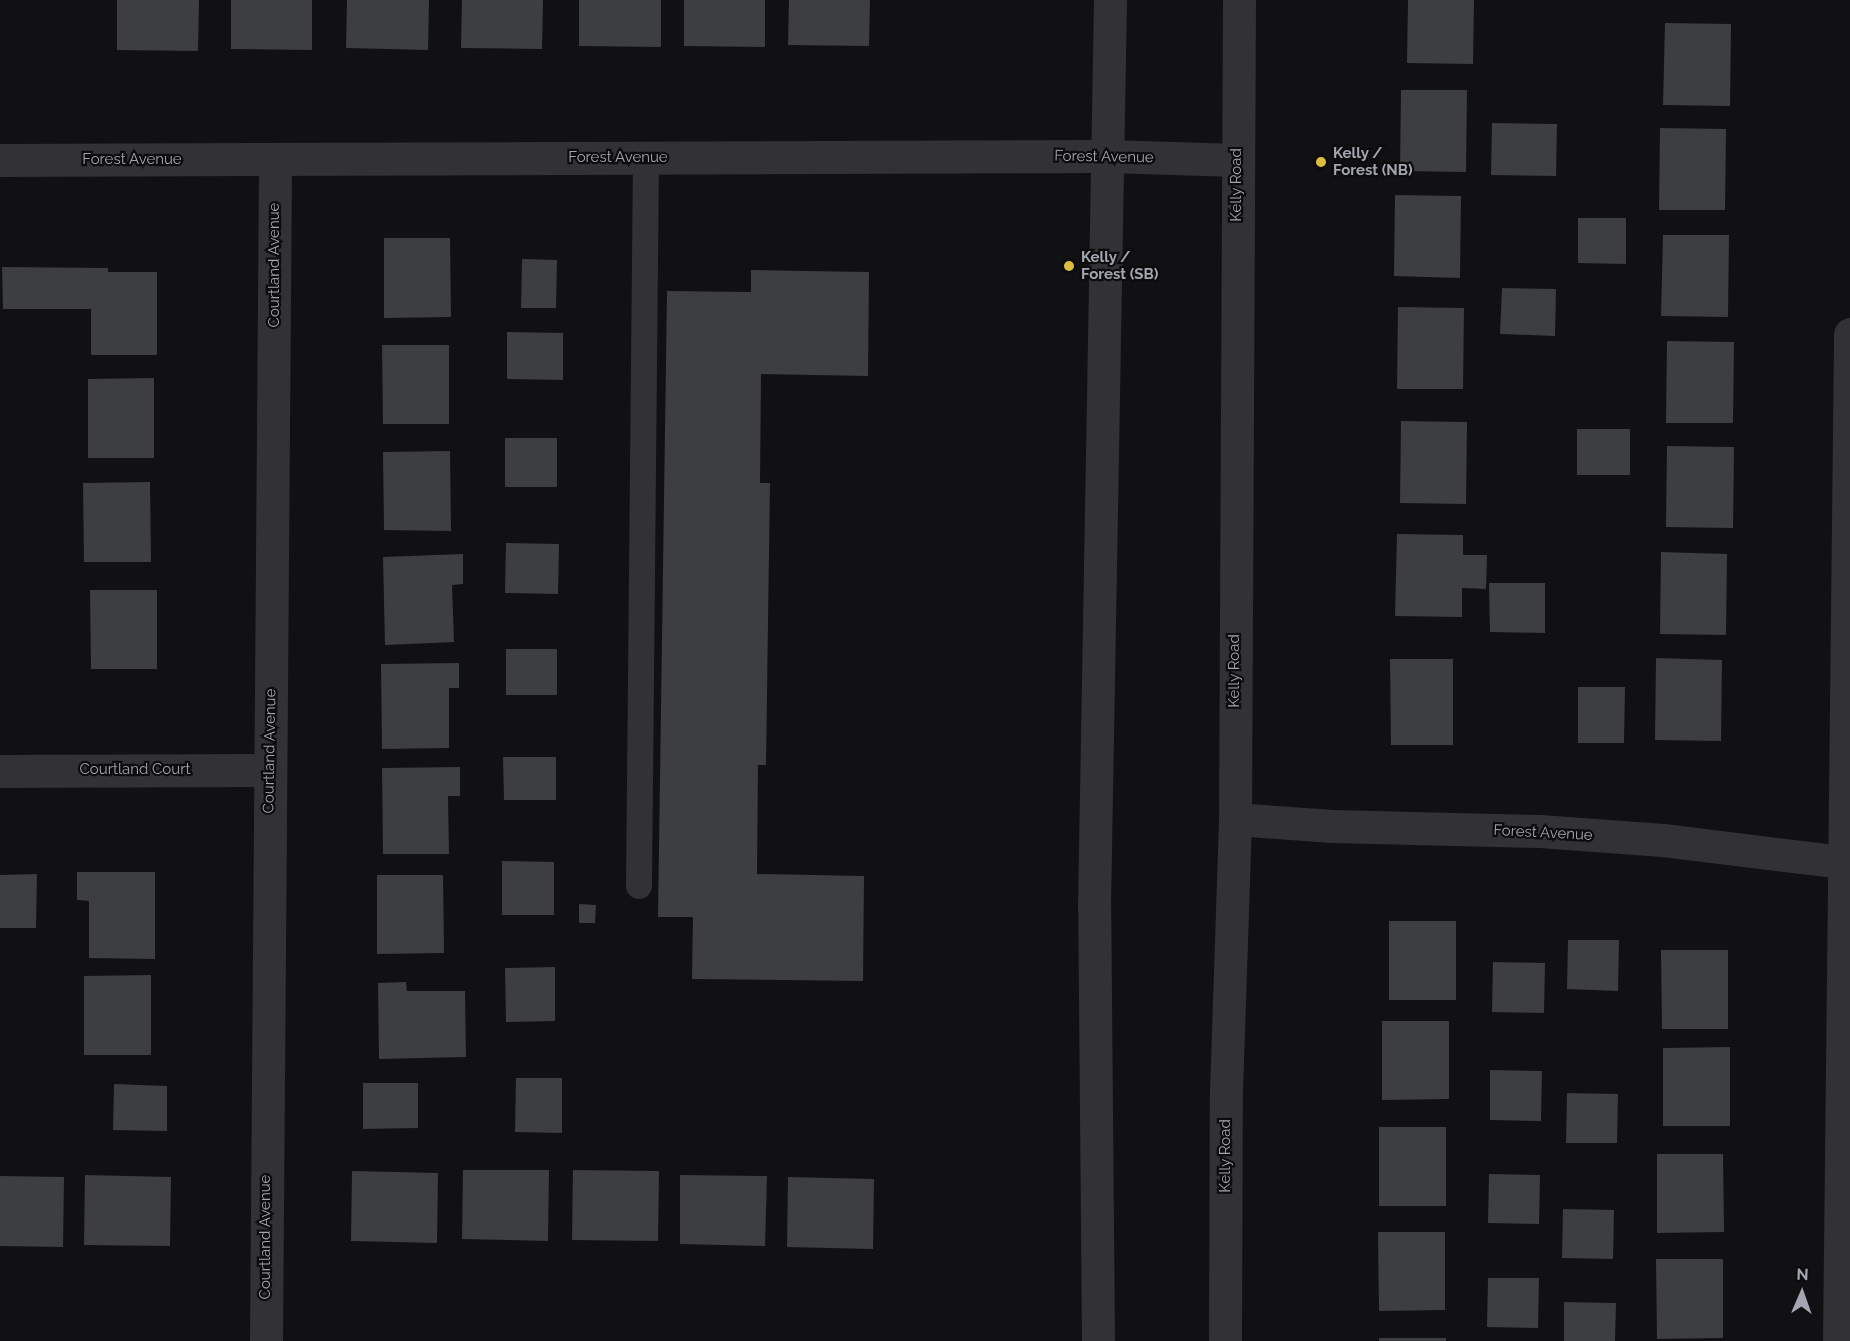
<!DOCTYPE html>
<html>
<head>
<meta charset="utf-8">
<style>
  body { margin:0 }
  #map { position:relative; width:1850px; height:1341px; overflow:hidden; background:#111012; font-family:Raleway,sans-serif }
  div>[style] { position:absolute }
  [style*='--x'] { left:calc(var(--x)*1px); top:calc(var(--y)*1px); width:calc(var(--w)*1px); rotate:calc(var(--a)*1deg) }
  .building>* { inset:0; background:#3d3e42 }
  .service>* { height:26px; margin:-13px; padding:0 13px; transform-origin:13px; border-radius:13px; background:#323236 }
  .minor>* { height:33px; margin:-16.5px; padding:0 16.5px; transform-origin:16.5px; border-radius:16.5px; background:#323236 }
  .tertiary>* { height:33px; margin:-16.5px; padding:0 16.5px; transform-origin:16.5px; border-radius:16.5px; background:#323236 }
  .dots>* { width:16px; height:16px; translate:-50% -50%; box-sizing:border-box; border:3px solid #0c0c0d; border-radius:50% }
  span { translate:-50% -50%; white-space:nowrap; text-align:center; line-height:1.15; -webkit-text-stroke:4.5px #0c0c0d; paint-order:stroke }
  .poi-label { font-size:15px; color:#a3a6b1; font-weight:700 }
  .left { translate:0 -50%; text-align:left }
  .street-label { font-size:15px; color:#a3a6b1 }
  .north { position:absolute; left:1772px; top:1263px; width:60px; height:60px; -webkit-text-stroke:4px #0c0c0d; paint-order:stroke; rotate:2deg; font-size:16px; font-weight:700; line-height:24px; text-align:center; color:#a3a6b1 }
  .north::after { content:''; display:block; margin:auto; width:21px; height:27px; background:#a3a6b1; clip-path:polygon(50% 0,100% 100%,50% 72%,0 100%) }
</style>
</head>
<body>
<div id="map">
  <div class="building">
    <div style="clip-path:polygon(117px 0,199px 0,198px 51px,117px 50px)"></div>
    <div style="clip-path:polygon(231px 0,312px 0,312px 50px,231px 49px)"></div>
    <div style="clip-path:polygon(347px 0,429px 0,428px 50px,346px 48px)"></div>
    <div style="clip-path:polygon(462px 0,543px 0,542px 49px,461px 48px)"></div>
    <div style="clip-path:polygon(579px 0,661px 0,661px 47px,579px 46px)"></div>
    <div style="clip-path:polygon(684px 0,765px 0,765px 47px,684px 46px)"></div>
    <div style="clip-path:polygon(789px 0,870px 0,869px 46px,788px 45px)"></div>
    <div style="clip-path:polygon(1408px 0,1474px 0,1473px 64px,1407px 63px)"></div>
    <div style="clip-path:polygon(1665px 23px,1731px 24px,1730px 106px,1663px 105px)"></div>
    <div style="clip-path:polygon(1401px 90px,1467px 90px,1466px 172px,1400px 171px)"></div>
    <div style="clip-path:polygon(1492px 123px,1557px 124px,1556px 176px,1491px 175px)"></div>
    <div style="clip-path:polygon(1660px 128px,1726px 129px,1725px 210px,1659px 210px)"></div>
    <div style="clip-path:polygon(1395px 195px,1461px 196px,1460px 278px,1394px 276px)"></div>
    <div style="clip-path:polygon(1578px 218px,1626px 218px,1626px 264px,1578px 263px)"></div>
    <div style="clip-path:polygon(1663px 235px,1729px 235px,1728px 317px,1661px 316px)"></div>
    <div style="clip-path:polygon(384px 238px,450px 238px,451px 317px,384px 318px)"></div>
    <div style="clip-path:polygon(522px 259px,557px 260px,556px 308px,521px 308px)"></div>
    <div style="clip-path:polygon(2px 267px,108px 268px,108px 272px,157px 272px,157px 355px,91px 355px,91px 309px,3px 309px)"></div>
    <div style="clip-path:polygon(751px 270px,869px 272px,868px 376px,761px 374px,760px 483px,770px 483px,766px 765px,758px 765px,757px 874px,864px 876px,863px 981px,692px 979px,693px 917px,658px 917px,667px 291px,751px 292px)"></div>
    <div style="clip-path:polygon(1502px 288px,1556px 289px,1555px 336px,1500px 334px)"></div>
    <div style="clip-path:polygon(1398px 307px,1464px 308px,1463px 389px,1397px 389px)"></div>
    <div style="clip-path:polygon(507px 332px,563px 333px,563px 380px,507px 379px)"></div>
    <div style="clip-path:polygon(1667px 341px,1734px 342px,1733px 423px,1666px 423px)"></div>
    <div style="clip-path:polygon(382px 345px,449px 345px,449px 424px,383px 424px)"></div>
    <div style="clip-path:polygon(154px 378px,154px 458px,88px 458px,88px 379px)"></div>
    <div style="clip-path:polygon(1401px 421px,1467px 422px,1466px 504px,1400px 503px)"></div>
    <div style="clip-path:polygon(1577px 429px,1630px 429px,1630px 475px,1577px 475px)"></div>
    <div style="clip-path:polygon(505px 438px,557px 438px,557px 487px,505px 487px)"></div>
    <div style="clip-path:polygon(1667px 446px,1734px 447px,1733px 528px,1666px 527px)"></div>
    <div style="clip-path:polygon(450px 451px,451px 531px,384px 530px,383px 452px)"></div>
    <div style="clip-path:polygon(150px 482px,151px 562px,84px 562px,83px 483px)"></div>
    <div style="clip-path:polygon(1397px 534px,1463px 535px,1463px 555px,1487px 555px,1486px 589px,1462px 588px,1462px 617px,1395px 616px)"></div>
    <div style="clip-path:polygon(506px 543px,559px 544px,558px 594px,505px 593px)"></div>
    <div style="clip-path:polygon(1661px 552px,1727px 554px,1726px 635px,1660px 634px)"></div>
    <div style="clip-path:polygon(463px 554px,463px 584px,452px 585px,454px 642px,385px 645px,383px 557px)"></div>
    <div style="clip-path:polygon(1489px 583px,1545px 583px,1545px 633px,1490px 632px)"></div>
    <div style="clip-path:polygon(90px 590px,157px 590px,157px 669px,91px 669px)"></div>
    <div style="clip-path:polygon(506px 649px,557px 649px,557px 695px,506px 695px)"></div>
    <div style="clip-path:polygon(1656px 658px,1722px 660px,1721px 741px,1655px 740px)"></div>
    <div style="clip-path:polygon(1390px 659px,1453px 659px,1453px 745px,1391px 745px)"></div>
    <div style="clip-path:polygon(459px 663px,459px 688px,449px 688px,449px 748px,382px 749px,381px 664px)"></div>
    <div style="clip-path:polygon(1578px 687px,1625px 687px,1624px 743px,1578px 743px)"></div>
    <div style="clip-path:polygon(503px 757px,556px 757px,556px 800px,504px 800px)"></div>
    <div style="clip-path:polygon(460px 767px,460px 796px,448px 796px,449px 854px,383px 854px,382px 768px)"></div>
    <div style="clip-path:polygon(502px 861px,554px 862px,554px 915px,502px 915px)"></div>
    <div style="clip-path:polygon(77px 872px,155px 872px,155px 959px,89px 958px,89px 901px,77px 900px)"></div>
    <div style="clip-path:polygon(37px 874px,36px 928px,0 928px,0 875px)"></div>
    <div style="clip-path:polygon(377px 875px,443px 875px,444px 953px,377px 954px)"></div>
    <div style="clip-path:polygon(579px 904px,596px 905px,595px 923px,579px 923px)"></div>
    <div style="clip-path:polygon(1389px 921px,1456px 921px,1456px 1000px,1389px 1000px)"></div>
    <div style="clip-path:polygon(1568px 940px,1619px 940px,1618px 991px,1567px 989px)"></div>
    <div style="clip-path:polygon(1661px 950px,1728px 950px,1728px 1029px,1662px 1029px)"></div>
    <div style="clip-path:polygon(1493px 962px,1545px 963px,1544px 1013px,1492px 1012px)"></div>
    <div style="clip-path:polygon(555px 967px,555px 1021px,506px 1022px,505px 968px)"></div>
    <div style="clip-path:polygon(151px 975px,151px 1055px,84px 1055px,84px 976px)"></div>
    <div style="clip-path:polygon(406px 982px,407px 991px,465px 991px,466px 1057px,379px 1059px,378px 983px)"></div>
    <div style="clip-path:polygon(1382px 1021px,1449px 1021px,1449px 1099px,1382px 1100px)"></div>
    <div style="clip-path:polygon(1730px 1047px,1730px 1126px,1663px 1126px,1663px 1048px)"></div>
    <div style="clip-path:polygon(1490px 1070px,1542px 1071px,1541px 1121px,1490px 1120px)"></div>
    <div style="clip-path:polygon(516px 1078px,562px 1078px,562px 1133px,515px 1132px)"></div>
    <div style="clip-path:polygon(363px 1083px,418px 1083px,418px 1128px,363px 1129px)"></div>
    <div style="clip-path:polygon(114px 1084px,167px 1086px,167px 1131px,113px 1130px)"></div>
    <div style="clip-path:polygon(1567px 1093px,1618px 1094px,1617px 1143px,1566px 1143px)"></div>
    <div style="clip-path:polygon(1379px 1127px,1446px 1127px,1446px 1206px,1379px 1206px)"></div>
    <div style="clip-path:polygon(1657px 1154px,1723px 1154px,1724px 1232px,1657px 1233px)"></div>
    <div style="clip-path:polygon(463px 1170px,549px 1170px,548px 1241px,462px 1239px)"></div>
    <div style="clip-path:polygon(573px 1170px,659px 1171px,658px 1241px,572px 1240px)"></div>
    <div style="clip-path:polygon(352px 1171px,438px 1173px,437px 1243px,351px 1241px)"></div>
    <div style="clip-path:polygon(1489px 1174px,1540px 1175px,1539px 1224px,1488px 1223px)"></div>
    <div style="clip-path:polygon(85px 1175px,171px 1177px,170px 1246px,84px 1245px)"></div>
    <div style="clip-path:polygon(680px 1175px,767px 1176px,765px 1246px,680px 1244px)"></div>
    <div style="clip-path:polygon(0 1176px,64px 1177px,63px 1247px,0 1246px)"></div>
    <div style="clip-path:polygon(788px 1177px,874px 1179px,873px 1249px,787px 1247px)"></div>
    <div style="clip-path:polygon(1563px 1209px,1614px 1210px,1613px 1259px,1562px 1258px)"></div>
    <div style="clip-path:polygon(1378px 1232px,1445px 1232px,1445px 1310px,1379px 1311px)"></div>
    <div style="clip-path:polygon(1656px 1259px,1723px 1259px,1723px 1338px,1657px 1339px)"></div>
    <div style="clip-path:polygon(1488px 1278px,1539px 1278px,1538px 1328px,1487px 1327px)"></div>
    <div style="clip-path:polygon(1564px 1302px,1616px 1303px,1615px 1341px,1564px 1341px)"></div>
    <div style="clip-path:polygon(1379px 1338px,1446px 1338px,1446px 1341px,1379px 1341px)"></div>
  </div>
  <div class="service">
    <div style="--x:639;--y:886;--w:728;--a:-89.45"></div>
  </div>
  <div class="minor">
    <div style="--x:0;--y:160;--w:1108;--a:-0.21"></div>
    <div style="--x:1108;--y:156;--w:129;--a:1.8"></div>
    <div style="--x:0;--y:771;--w:270;--a:-0.2"></div>
    <div style="--x:1235;--y:819;--w:97;--a:4.1"></div>
    <div style="--x:1332;--y:826;--w:208;--a:1.4"></div>
    <div style="--x:1540;--y:831;--w:123;--a:4.2"></div>
    <div style="--x:1663;--y:840;--w:188;--a:7"></div>
    <div style="--x:266;--y:1341;--w:1180;--a:-89.56"></div>
    <div style="--x:1839;--y:1341;--w:1007;--a:-89.37"></div>
  </div>
  <div class="tertiary">
    <div style="--x:1098;--y:1341;--w:434;--a:-90.5"></div>
    <div style="--x:1094;--y:907;--w:907;--a:-88.99"></div>
    <div style="--x:1225;--y:1341;--w:249;--a:-89.8"></div>
    <div style="--x:1226;--y:1092;--w:273;--a:-88.1"></div>
    <div style="--x:1235;--y:819;--w:819;--a:-89.72"></div>
  </div>
  <div class="dots">
    <div style="left:1321px;top:162px;background:#dcbd3e"></div>
    <div style="left:1069px;top:266px;background:#dcbd3e"></div>
  </div>
  <div class="poi-label">
    <span class="left" style="left:1333px;top:162px">Kelly /<br>Forest (NB)</span>
    <span class="left" style="left:1081px;top:266px">Kelly /<br>Forest (SB)</span>
  </div>
  <div class="street-label">
    <span style="left:1104px;top:157px;rotate:1deg">Forest Avenue</span>
    <span style="left:618px;top:158px">Forest Avenue</span>
    <span style="left:132px;top:160px">Forest Avenue</span>
    <span style="left:1237px;top:185px;rotate:-90deg">Kelly Road</span>
    <span style="left:275px;top:265px;rotate:-90deg">Courtland Avenue</span>
    <span style="left:1235px;top:671px;rotate:-90deg">Kelly Road</span>
    <span style="left:270px;top:751px;rotate:-89deg">Courtland Avenue</span>
    <span style="left:135px;top:770px">Courtland Court</span>
    <span style="left:1543px;top:833px;rotate:3deg">Forest Avenue</span>
    <span style="left:1226px;top:1156px;rotate:-90deg">Kelly Road</span>
    <span style="left:266px;top:1237px;rotate:-90deg">Courtland Avenue</span>
  </div>
  <div class="north">N</div>
</div>
</body>
</html>
